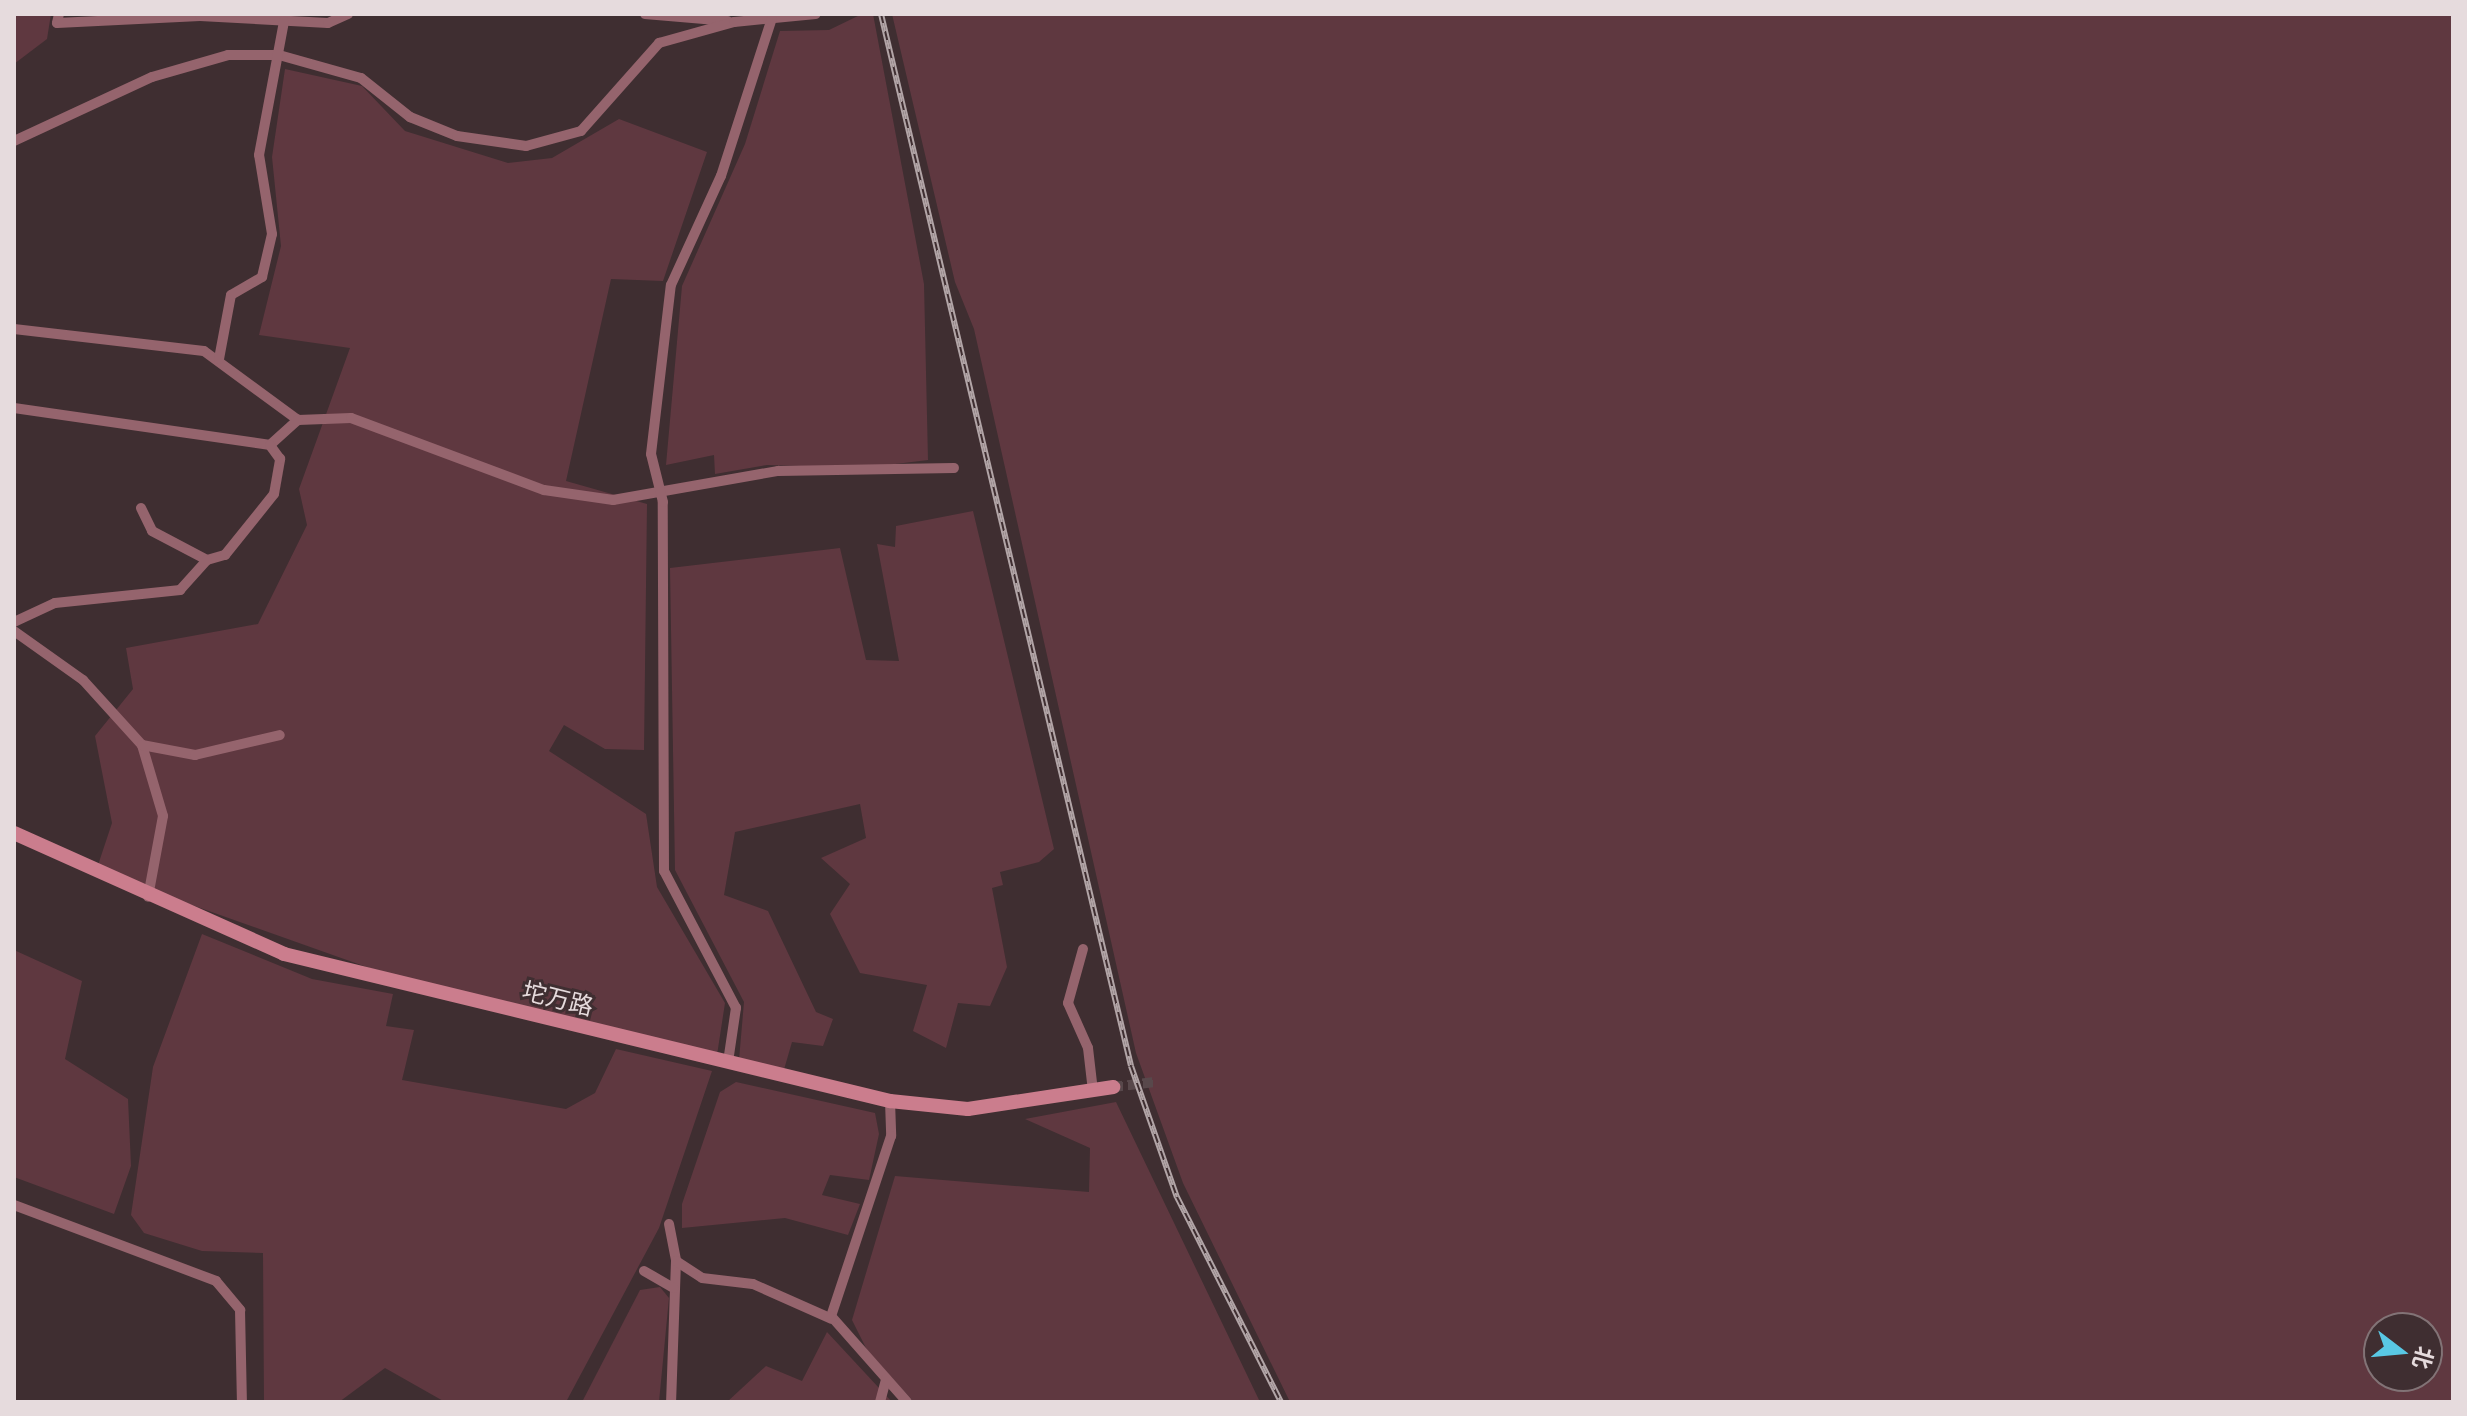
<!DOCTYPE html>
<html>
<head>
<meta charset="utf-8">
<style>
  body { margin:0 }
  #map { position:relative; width:2467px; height:1416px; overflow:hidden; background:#3f2e31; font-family:"Exo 2","Noto Sans SC",sans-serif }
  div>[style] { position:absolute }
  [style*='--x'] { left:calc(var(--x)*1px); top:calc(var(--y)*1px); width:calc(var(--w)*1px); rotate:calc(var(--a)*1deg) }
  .green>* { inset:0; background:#5f3840 }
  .minor-tunnel>* { height:10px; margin-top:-5px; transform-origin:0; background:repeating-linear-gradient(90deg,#58484b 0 10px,transparent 0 15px) }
  .minor>* { height:10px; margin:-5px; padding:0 5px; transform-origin:5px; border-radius:5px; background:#95646d }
  .secondary>* { height:14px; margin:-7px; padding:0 7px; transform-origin:7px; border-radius:7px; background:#cb7d8d }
  .rail>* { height:6px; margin-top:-3px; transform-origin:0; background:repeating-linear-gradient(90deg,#3f2e31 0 9px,#b2a5a7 0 18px); box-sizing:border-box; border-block:2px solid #b2a5a7 }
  span { translate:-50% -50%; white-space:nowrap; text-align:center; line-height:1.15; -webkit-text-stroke:6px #3f2e31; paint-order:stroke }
  .street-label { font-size:24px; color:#e6dbdd }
  .frame { position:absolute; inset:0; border:16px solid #e6dbdd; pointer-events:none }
  .north { position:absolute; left:2363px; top:1312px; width:80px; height:80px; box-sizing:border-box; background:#3f2e31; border:2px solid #827376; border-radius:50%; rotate:106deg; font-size:22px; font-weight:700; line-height:32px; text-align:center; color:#e6dbdd }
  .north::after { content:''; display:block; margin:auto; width:28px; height:36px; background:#59c8e4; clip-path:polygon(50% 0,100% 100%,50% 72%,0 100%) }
</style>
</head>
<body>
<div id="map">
  <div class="green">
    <div style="clip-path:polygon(14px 14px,51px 14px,47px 39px,14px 64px)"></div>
    <div style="clip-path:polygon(862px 14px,873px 14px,924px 284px,928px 460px,863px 468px,767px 465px,715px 474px,714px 455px,666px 465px,682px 286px,745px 144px,780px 31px,829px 30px)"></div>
    <div style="clip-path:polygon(evenodd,892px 14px,2453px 14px,2453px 1402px,1290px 1402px,1183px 1183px,1136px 1053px,974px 329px,955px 282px,892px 14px,2379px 1328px,2427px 1328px,2427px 1376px,2379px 1376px,2379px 1328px)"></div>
    <div style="clip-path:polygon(285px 69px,362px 86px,405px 131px,508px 163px,552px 158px,619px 119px,707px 152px,663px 281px,611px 279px,566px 481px,647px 504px,644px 750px,605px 749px,564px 725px,549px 751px,646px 814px,657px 887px,725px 1003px,717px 1055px,375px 970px,96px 871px,112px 823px,95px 736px,133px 689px,126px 648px,258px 624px,307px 525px,299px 489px,350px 348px,259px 335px,281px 246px,272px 157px)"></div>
    <div style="clip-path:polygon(973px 511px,1054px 849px,1039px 862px,1000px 872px,1003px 885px,992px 888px,1007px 967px,990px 1006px,958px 1003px,946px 1048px,913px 1031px,927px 985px,860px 973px,830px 914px,850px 884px,821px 858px,866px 838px,860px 804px,735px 832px,724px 895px,768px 911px,816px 1012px,833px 1019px,823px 1046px,792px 1042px,783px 1073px,739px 1060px,744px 1002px,675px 870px,670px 568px,840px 548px,866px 660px,899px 661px,877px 544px,895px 547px,896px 526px)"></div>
    <div style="clip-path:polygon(202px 934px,312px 979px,393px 994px,386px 1026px,414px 1030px,402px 1080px,566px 1109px,595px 1093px,616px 1049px,712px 1071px,659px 1228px,566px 1402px,445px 1402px,385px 1368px,339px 1402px,264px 1402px,263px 1253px,202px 1251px,144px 1233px,131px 1215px,153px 1067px)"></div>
    <div style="clip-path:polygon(14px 950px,82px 981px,65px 1059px,128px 1099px,131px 1166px,114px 1214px,14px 1177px)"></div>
    <div style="clip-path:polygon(736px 1082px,875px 1113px,879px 1134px,869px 1180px,830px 1175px,822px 1195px,860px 1204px,848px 1235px,785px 1218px,682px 1228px,682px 1204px,720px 1092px)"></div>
    <div style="clip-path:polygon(1116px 1102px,1260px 1402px,914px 1402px,867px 1350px,852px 1320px,895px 1176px,1089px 1192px,1090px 1148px,1025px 1119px)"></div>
    <div style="clip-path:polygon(660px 1287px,669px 1298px,659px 1402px,582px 1402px,640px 1290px)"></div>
    <div style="clip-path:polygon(827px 1332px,892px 1402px,727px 1402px,766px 1366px,802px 1381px)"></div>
  </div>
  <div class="minor-tunnel">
    <div style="--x:1113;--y:1087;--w:42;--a:-6.8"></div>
  </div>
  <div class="minor">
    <div style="--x:59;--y:14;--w:9;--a:103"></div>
    <div style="--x:57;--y:23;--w:143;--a:-2.8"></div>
    <div style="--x:200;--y:16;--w:128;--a:3.1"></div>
    <div style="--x:328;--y:23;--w:22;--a:-24"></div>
    <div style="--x:645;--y:14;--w:83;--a:4.8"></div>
    <div style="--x:14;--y:141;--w:152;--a:-24.9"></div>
    <div style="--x:152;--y:77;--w:79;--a:-16.1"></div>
    <div style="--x:228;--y:55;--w:51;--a:0"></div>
    <div style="--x:279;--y:55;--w:85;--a:15.7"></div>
    <div style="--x:361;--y:78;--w:63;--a:38.5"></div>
    <div style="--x:410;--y:117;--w:51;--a:22"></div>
    <div style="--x:457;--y:136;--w:70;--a:8.2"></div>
    <div style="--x:526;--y:146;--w:57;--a:-15.3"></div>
    <div style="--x:581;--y:131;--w:118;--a:-48.4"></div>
    <div style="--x:659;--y:43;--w:78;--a:-15.6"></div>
    <div style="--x:734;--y:22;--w:82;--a:-5.6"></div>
    <div style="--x:14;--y:329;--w:191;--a:6.6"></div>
    <div style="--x:204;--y:351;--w:117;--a:36.3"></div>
    <div style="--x:298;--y:420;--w:53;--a:-2.2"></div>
    <div style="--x:351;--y:418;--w:206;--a:20.5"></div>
    <div style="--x:544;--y:490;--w:70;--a:8.2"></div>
    <div style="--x:613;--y:500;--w:168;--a:-10"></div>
    <div style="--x:778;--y:471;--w:176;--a:-1"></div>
    <div style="--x:219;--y:359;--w:65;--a:-79.4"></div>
    <div style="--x:231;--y:295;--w:36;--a:-30"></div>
    <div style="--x:262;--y:277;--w:44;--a:-76.9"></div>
    <div style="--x:272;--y:234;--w:80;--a:-99.3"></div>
    <div style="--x:259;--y:155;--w:136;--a:-79.4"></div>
    <div style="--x:14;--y:408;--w:259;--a:8.2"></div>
    <div style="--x:270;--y:445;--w:38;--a:-42"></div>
    <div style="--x:141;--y:508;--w:25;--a:64"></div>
    <div style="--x:152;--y:531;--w:62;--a:27.8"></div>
    <div style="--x:207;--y:560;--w:19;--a:-16"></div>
    <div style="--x:225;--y:555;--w:78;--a:-51.2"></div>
    <div style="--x:274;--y:494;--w:36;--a:-80"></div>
    <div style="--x:280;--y:459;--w:17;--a:-126"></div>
    <div style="--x:14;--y:622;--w:45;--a:-24.9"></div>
    <div style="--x:55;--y:603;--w:126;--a:-5.9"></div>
    <div style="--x:180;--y:590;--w:40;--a:-48"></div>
    <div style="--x:14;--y:631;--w:85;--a:35.4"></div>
    <div style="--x:83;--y:680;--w:88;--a:47.8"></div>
    <div style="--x:142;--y:745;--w:74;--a:73.5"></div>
    <div style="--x:163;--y:816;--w:82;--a:100.5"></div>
    <div style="--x:142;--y:745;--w:54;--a:10.7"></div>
    <div style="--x:195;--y:755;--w:87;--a:-13.2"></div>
    <div style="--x:1083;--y:949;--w:56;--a:105.5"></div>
    <div style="--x:1068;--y:1003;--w:49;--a:66"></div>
    <div style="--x:1088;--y:1048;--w:43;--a:83.4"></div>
    <div style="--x:728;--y:1062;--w:55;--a:-81.6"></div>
    <div style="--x:736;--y:1008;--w:155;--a:-117.7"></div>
    <div style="--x:664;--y:871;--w:369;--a:-90.2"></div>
    <div style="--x:663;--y:502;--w:49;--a:-104"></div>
    <div style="--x:651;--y:454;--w:170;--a:-83.3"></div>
    <div style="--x:671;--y:285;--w:120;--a:-65.4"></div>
    <div style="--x:721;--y:176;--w:166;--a:-72.1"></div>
    <div style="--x:890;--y:1101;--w:35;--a:88"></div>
    <div style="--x:891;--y:1136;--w:190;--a:108.4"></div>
    <div style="--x:831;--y:1316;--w:115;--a:48.5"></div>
    <div style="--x:14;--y:1205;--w:216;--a:20.6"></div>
    <div style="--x:216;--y:1281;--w:38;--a:50"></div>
    <div style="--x:240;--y:1310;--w:92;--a:88.8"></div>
    <div style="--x:669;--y:1224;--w:38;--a:79"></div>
    <div style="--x:676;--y:1261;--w:141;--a:92"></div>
    <div style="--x:676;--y:1261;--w:31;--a:33"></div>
    <div style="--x:702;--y:1278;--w:51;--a:6.7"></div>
    <div style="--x:753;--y:1284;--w:86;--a:23.9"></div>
    <div style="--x:644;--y:1271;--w:34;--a:30"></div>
    <div style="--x:880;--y:1402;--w:24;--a:-75"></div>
  </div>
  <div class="secondary">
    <div style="--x:14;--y:833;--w:296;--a:24.1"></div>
    <div style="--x:284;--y:954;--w:624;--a:13.64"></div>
    <div style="--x:890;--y:1101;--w:78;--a:5.9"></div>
    <div style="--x:968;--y:1109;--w:147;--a:-8.6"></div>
  </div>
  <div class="rail">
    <div style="--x:881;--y:14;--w:1081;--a:76.63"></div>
    <div style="--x:1131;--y:1066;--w:139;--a:70.7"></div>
    <div style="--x:1177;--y:1197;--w:230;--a:63.1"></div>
  </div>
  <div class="street-label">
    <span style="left:558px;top:998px;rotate:14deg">坨万路</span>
  </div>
  <div class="frame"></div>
  <div class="north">北</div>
</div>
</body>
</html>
